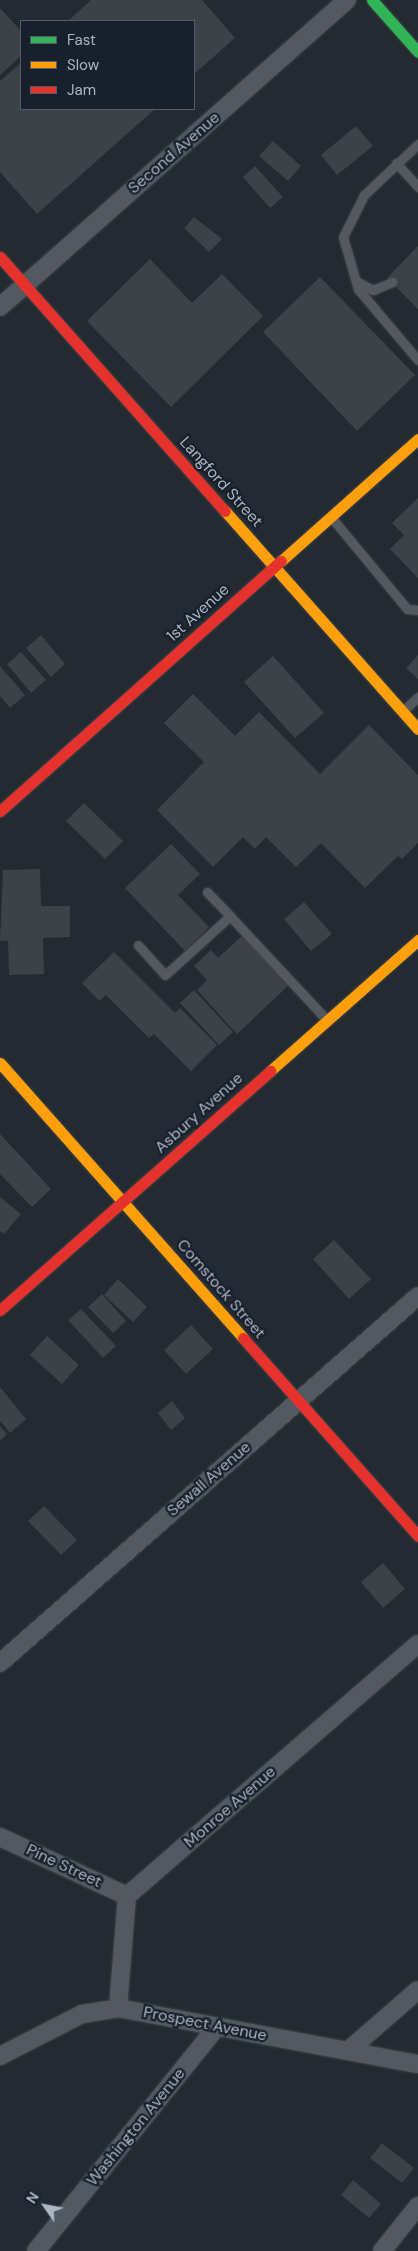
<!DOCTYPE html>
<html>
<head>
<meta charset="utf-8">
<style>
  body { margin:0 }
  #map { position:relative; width:418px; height:2251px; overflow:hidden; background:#242a31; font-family:"DM Sans",sans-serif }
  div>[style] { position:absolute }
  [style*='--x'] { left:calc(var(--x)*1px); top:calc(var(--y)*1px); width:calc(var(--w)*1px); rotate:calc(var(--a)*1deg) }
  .building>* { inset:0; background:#3d4248 }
  .roads { filter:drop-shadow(0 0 1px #40444a) drop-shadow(0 0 1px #40444a) }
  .lane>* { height:9px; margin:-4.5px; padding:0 4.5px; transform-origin:4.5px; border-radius:4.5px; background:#545860 }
  .street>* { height:18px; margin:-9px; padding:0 9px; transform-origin:9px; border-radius:9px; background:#545860 }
  .fast>* { height:11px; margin:-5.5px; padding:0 5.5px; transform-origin:5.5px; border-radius:5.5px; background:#30b455 }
  .slow>* { height:11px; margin:-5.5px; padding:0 5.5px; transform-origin:5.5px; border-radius:5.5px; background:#ff9f0a }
  .jam>* { height:11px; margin:-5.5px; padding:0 5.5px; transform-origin:5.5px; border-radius:5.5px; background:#e5322d }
  span { translate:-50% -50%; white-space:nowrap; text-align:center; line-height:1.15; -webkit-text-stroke:4.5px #18202b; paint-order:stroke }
  .street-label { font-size:16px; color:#acb5c4 }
  .legend { position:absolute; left:20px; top:20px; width:175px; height:90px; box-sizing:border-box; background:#18202b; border:1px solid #535c68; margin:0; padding:6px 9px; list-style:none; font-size:15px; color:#acb5c4 }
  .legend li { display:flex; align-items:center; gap:10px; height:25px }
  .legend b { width:25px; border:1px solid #535c68 }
  .north { position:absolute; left:20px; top:2181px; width:50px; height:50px; -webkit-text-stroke:4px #18202b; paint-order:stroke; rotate:303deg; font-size:14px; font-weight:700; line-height:20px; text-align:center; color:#acb5c4 }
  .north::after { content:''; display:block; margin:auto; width:18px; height:22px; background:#acb5c4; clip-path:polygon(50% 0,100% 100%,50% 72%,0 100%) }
</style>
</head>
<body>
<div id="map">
  <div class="building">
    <div style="clip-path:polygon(91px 0,202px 0,235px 38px,194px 74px,194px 21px,68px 21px)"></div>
    <div style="clip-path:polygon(0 8px,21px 31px,21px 56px,0 75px)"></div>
    <div style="clip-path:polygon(21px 63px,21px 109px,155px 109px,37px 214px,0 172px,0 81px)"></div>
    <div style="clip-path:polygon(356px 126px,373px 146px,337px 175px,321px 155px)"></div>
    <div style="clip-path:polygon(273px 141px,301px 166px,288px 181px,259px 156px)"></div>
    <div style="clip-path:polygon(255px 166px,283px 197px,270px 208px,243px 177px)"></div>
    <div style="clip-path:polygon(194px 217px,222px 239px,209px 252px,184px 228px)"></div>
    <div style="clip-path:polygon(418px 246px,418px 309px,387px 278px)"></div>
    <div style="clip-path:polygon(150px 259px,192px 303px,222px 274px,263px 316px,171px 407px,87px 321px)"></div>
    <div style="clip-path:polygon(320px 277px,415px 375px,357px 431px,263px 332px)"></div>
    <div style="clip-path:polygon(418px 498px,418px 578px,390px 549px,404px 535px,392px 523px)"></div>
    <div style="clip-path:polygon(41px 635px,65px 664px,51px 677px,26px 648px)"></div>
    <div style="clip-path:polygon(21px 652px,46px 680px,31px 693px,7px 664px)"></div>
    <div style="clip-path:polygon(418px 655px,418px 679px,406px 668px)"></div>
    <div style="clip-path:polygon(273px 656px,324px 713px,295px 738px,244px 682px)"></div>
    <div style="clip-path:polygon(0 666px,25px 695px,10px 708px,0 696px)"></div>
    <div style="clip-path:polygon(193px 694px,235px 736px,259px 712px,320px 774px,369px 725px,418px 775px,418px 843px,402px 859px,398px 856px,365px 888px,321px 843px,296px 867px,266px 837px,255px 849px,243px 837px,213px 867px,157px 810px,204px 762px,164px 723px)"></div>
    <div style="clip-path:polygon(84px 803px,123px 841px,105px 859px,66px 821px)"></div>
    <div style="clip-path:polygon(171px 844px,200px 874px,178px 895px,209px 927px,185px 951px,125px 888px)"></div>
    <div style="clip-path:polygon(40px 869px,41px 906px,70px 906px,70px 937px,43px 938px,44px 974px,9px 975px,8px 941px,0 941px,3px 870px)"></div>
    <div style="clip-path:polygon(304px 902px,332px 934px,311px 951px,284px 919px)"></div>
    <div style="clip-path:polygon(243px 935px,289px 985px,237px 1034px,197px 990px,207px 980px,194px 966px,211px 950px,218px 958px)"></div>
    <div style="clip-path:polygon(114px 952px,175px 1013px,180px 1008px,217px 1045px,191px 1071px,154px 1034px,149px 1038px,106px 995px,99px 1001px,82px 983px)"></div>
    <div style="clip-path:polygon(194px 990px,233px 1032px,219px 1045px,180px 1003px)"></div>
    <div style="clip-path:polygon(0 1134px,51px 1189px,32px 1207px,0 1174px)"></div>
    <div style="clip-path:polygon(0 1197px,21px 1214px,4px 1234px,0 1231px)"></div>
    <div style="clip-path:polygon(334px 1240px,371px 1279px,349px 1299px,313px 1259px)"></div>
    <div style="clip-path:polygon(118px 1279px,147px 1307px,133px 1322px,104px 1295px)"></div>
    <div style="clip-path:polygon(102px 1294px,126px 1321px,113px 1333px,88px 1307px)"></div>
    <div style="clip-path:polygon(81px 1309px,116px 1346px,103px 1358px,68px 1320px)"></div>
    <div style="clip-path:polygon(191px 1325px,213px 1349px,186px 1374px,164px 1350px)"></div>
    <div style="clip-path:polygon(47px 1336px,79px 1365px,62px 1384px,30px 1355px)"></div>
    <div style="clip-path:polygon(0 1387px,26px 1419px,10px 1433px,0 1421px)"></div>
    <div style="clip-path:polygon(172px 1401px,185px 1418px,171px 1430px,158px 1413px)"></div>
    <div style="clip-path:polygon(0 1426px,7px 1434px,0 1441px)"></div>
    <div style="clip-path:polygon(44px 1506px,77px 1540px,61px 1555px,28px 1521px)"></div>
    <div style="clip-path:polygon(383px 1563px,405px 1589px,383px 1608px,361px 1582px)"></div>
    <div style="clip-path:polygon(382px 2143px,414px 2168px,402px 2183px,370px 2158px)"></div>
    <div style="clip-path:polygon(353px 2180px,381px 2204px,369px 2218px,341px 2195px)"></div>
  </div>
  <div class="roads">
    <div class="lane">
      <div style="--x:418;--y:144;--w:74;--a:136.6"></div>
      <div style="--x:364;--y:195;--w:47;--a:116.6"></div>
      <div style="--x:343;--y:237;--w:54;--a:73.9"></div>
      <div style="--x:358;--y:289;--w:93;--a:49.8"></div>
      <div style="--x:396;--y:163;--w:33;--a:47"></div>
      <div style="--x:356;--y:281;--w:19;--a:28"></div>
      <div style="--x:373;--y:290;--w:21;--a:-23"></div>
      <div style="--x:331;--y:517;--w:119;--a:50.4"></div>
      <div style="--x:407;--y:609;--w:11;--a:5"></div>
      <div style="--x:404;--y:710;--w:19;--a:-43"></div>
      <div style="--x:207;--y:892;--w:33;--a:46"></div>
      <div style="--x:138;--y:945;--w:40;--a:48"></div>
      <div style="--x:165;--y:975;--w:88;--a:-42.2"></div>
      <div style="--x:230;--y:916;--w:141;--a:47"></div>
    </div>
    <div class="street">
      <div style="--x:0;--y:307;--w:463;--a:-41.5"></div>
      <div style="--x:0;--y:1663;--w:556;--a:-41.28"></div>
      <div style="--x:0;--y:1837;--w:140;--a:24.9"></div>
      <div style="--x:118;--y:2008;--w:112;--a:-85.4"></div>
      <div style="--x:127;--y:1896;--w:385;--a:-40.9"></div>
      <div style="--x:349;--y:2050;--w:91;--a:-41"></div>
      <div style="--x:0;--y:2056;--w:92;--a:-27.1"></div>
      <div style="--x:82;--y:2014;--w:36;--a:-9"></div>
      <div style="--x:118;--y:2008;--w:305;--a:10.6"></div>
      <div style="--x:36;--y:2251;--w:288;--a:-51.1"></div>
      <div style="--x:382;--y:2251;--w:58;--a:-51.3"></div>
    </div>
    <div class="fast">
      <div style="--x:372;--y:0;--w:69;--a:48.5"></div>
    </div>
    <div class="slow">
      <div style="--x:225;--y:511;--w:291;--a:48.5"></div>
      <div style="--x:281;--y:561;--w:183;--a:-41.7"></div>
      <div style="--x:0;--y:1063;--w:367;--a:48.5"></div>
      <div style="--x:270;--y:1071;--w:198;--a:-41.5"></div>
    </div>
    <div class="jam">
      <div style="--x:0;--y:257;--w:339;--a:48.5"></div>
      <div style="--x:0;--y:811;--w:376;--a:-41.7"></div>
      <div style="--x:0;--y:1310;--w:361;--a:-41.5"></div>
      <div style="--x:243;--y:1338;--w:264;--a:48.5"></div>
    </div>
  </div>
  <div class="street-label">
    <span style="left:174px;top:153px;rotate:-41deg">Second Avenue</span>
    <span style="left:221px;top:482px;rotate:48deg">Langford Street</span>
    <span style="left:198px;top:613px;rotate:-42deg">1st Avenue</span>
    <span style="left:199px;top:1113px;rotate:-42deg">Asbury Avenue</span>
    <span style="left:221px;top:1289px;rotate:49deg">Comstock Street</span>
    <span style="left:209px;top:1479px;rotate:-41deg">Sewall Avenue</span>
    <span style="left:230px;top:1807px;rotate:-41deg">Monroe Avenue</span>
    <span style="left:64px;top:1866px;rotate:25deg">Pine Street</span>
    <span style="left:205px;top:2024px;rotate:11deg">Prospect Avenue</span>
    <span style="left:136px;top:2127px;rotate:-51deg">Washington Avenue</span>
  </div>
  <ul class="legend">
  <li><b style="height:6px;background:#30b455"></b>Fast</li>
  <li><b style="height:6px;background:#ff9f0a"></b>Slow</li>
  <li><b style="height:6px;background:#e5322d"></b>Jam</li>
  </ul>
  <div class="north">N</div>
</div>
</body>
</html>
